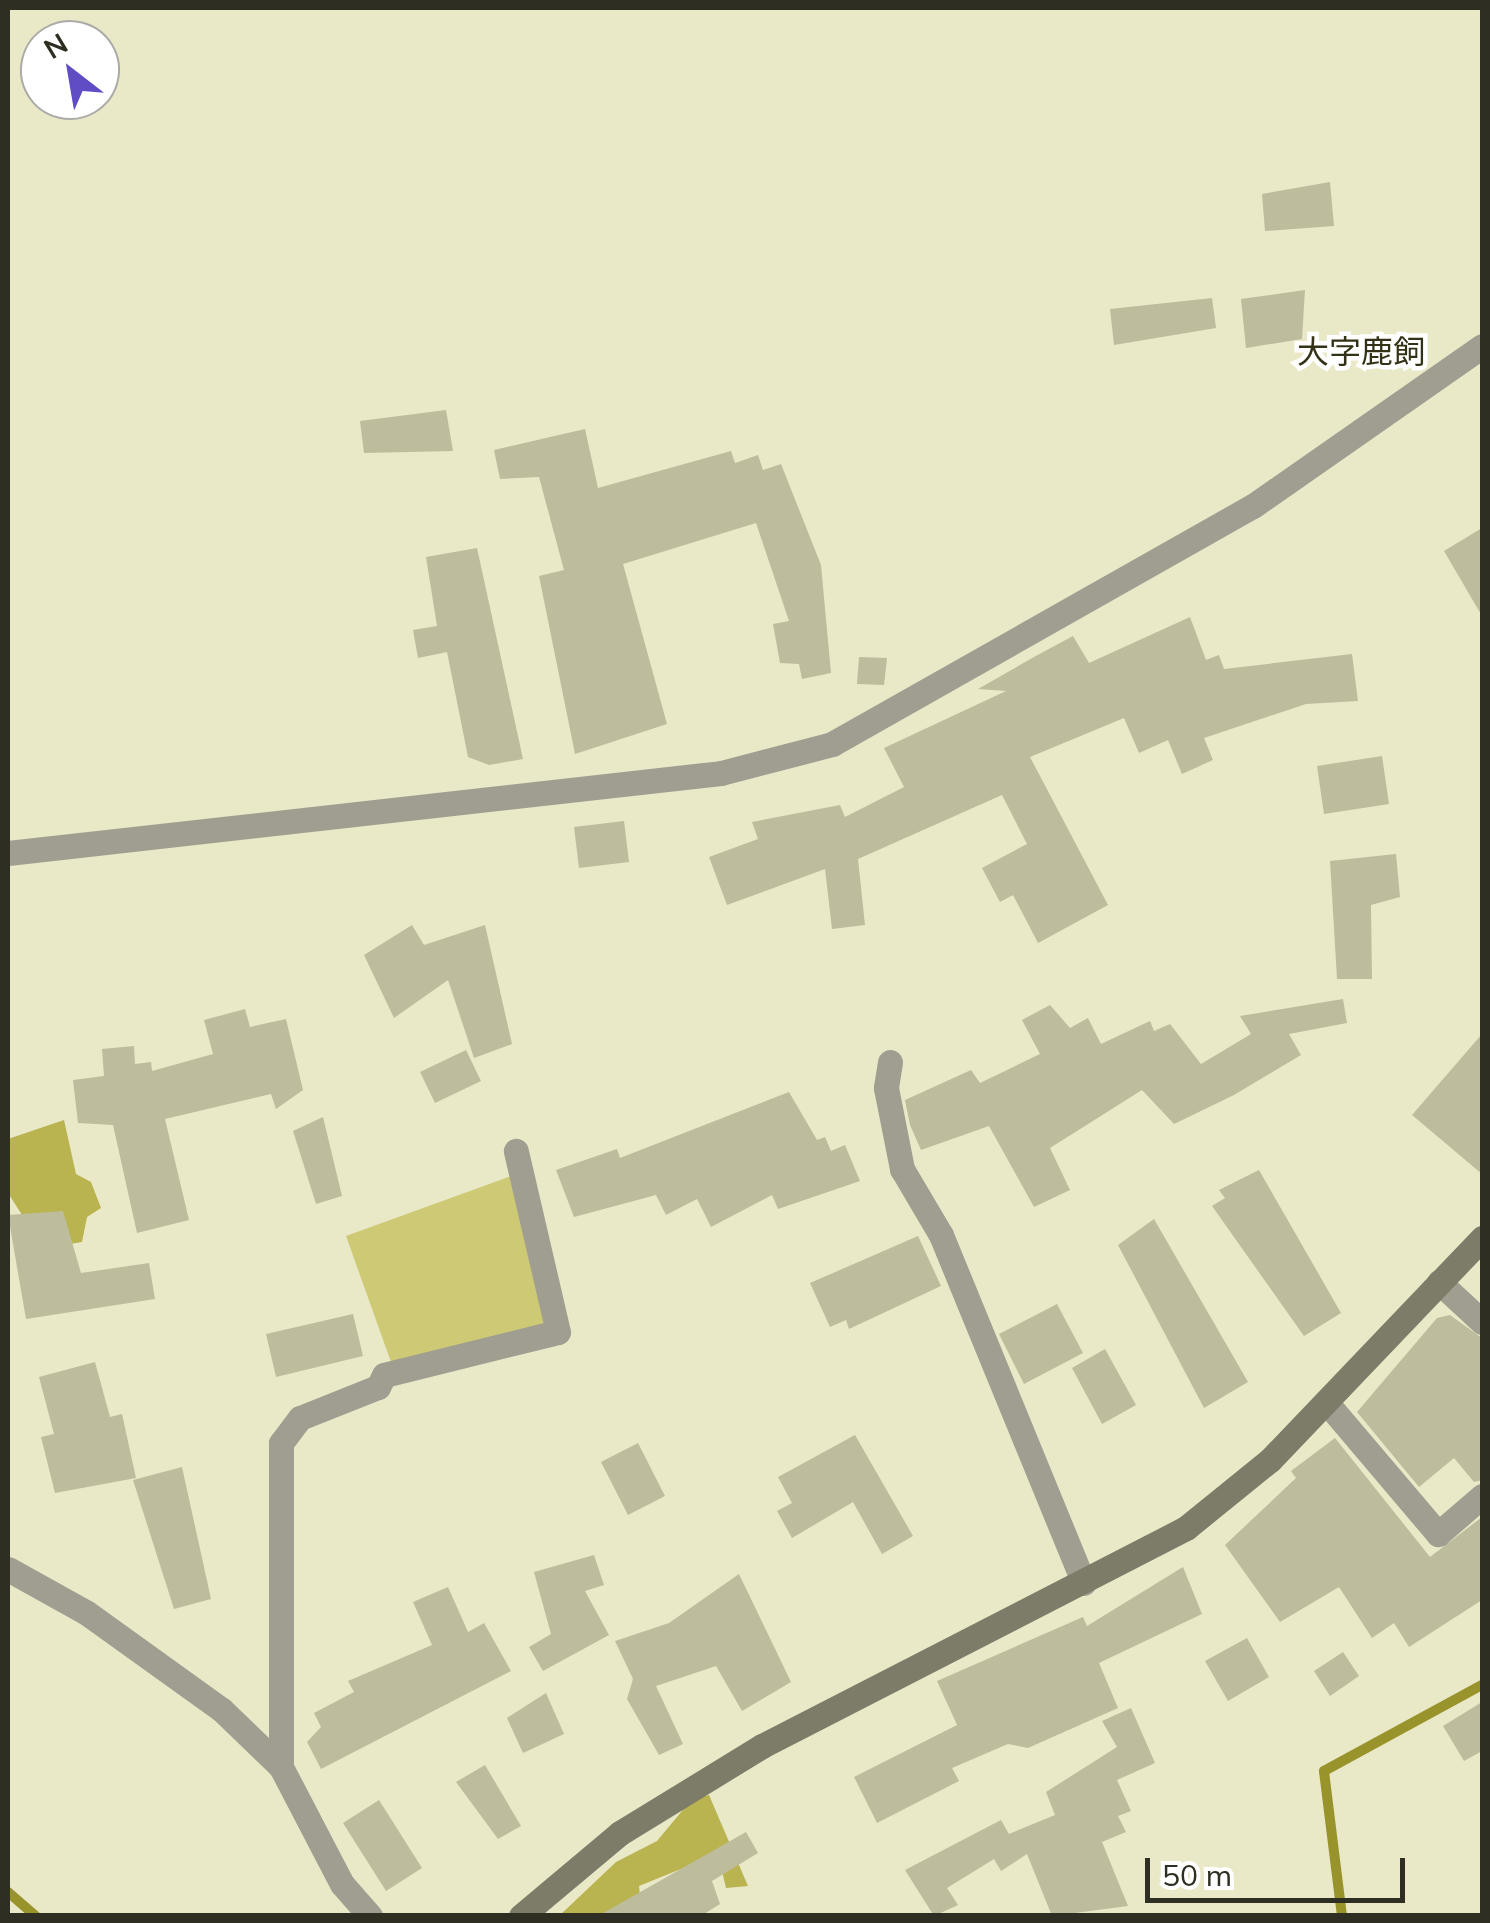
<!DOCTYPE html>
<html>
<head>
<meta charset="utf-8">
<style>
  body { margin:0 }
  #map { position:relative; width:1490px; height:1923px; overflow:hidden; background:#e9e8c7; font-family:Mulish,"Noto Sans JP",sans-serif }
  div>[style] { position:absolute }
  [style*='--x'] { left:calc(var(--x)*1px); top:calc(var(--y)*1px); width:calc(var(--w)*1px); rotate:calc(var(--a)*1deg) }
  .green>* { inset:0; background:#cec975 }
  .forest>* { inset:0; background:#b9b350 }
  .stream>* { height:10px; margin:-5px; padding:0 5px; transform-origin:5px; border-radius:5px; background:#99932c }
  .building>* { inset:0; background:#bdbc9c }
  .street>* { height:25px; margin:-12.5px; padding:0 12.5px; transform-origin:12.5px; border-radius:12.5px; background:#9f9e91 }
  .secondary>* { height:25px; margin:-12.5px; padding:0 12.5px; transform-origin:12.5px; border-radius:12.5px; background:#7d7c68 }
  span { translate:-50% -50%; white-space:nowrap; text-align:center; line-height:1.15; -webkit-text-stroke:9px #fff; paint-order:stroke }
  .quarter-label { font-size:32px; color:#333116 }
  .frame { position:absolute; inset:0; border:10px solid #2f2e22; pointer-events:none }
  .north { position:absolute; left:20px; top:20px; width:100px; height:100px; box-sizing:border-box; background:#fff; border:2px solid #acaba7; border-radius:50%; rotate:329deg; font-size:28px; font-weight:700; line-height:40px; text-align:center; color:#2f2e22 }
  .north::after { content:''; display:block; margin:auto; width:35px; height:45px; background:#604cc5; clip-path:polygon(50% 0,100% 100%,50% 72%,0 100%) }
  .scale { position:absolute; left:1145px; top:1858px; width:260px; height:45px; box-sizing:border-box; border:5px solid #2f2e22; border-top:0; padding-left:12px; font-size:30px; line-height:35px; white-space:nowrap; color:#2f2e22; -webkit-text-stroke:8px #fff; paint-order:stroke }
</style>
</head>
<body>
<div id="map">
  <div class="green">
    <div style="clip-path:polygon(514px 1175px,549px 1323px,391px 1362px,346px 1236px)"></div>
  </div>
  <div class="forest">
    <div style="clip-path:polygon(64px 1120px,76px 1174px,91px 1182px,101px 1208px,87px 1217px,82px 1242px,63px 1245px,26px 1221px,8px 1193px,8px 1139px)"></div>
    <div style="clip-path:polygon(709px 1795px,748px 1886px,726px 1888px,718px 1854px,639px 1886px,642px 1915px,559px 1916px,616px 1862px,657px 1841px,692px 1799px)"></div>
  </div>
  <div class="stream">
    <div style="--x:8;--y:1892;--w:37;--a:41"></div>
    <div style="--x:1342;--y:1916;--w:146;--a:-97.1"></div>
    <div style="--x:1324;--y:1771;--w:180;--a:-28.6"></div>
  </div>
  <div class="building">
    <div style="clip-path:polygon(1330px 182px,1334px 226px,1265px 231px,1262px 194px)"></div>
    <div style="clip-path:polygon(1305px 290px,1302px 339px,1246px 348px,1241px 299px)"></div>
    <div style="clip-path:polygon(1212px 298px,1216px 328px,1114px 345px,1110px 309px)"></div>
    <div style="clip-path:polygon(446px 410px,453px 451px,364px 453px,360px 421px)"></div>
    <div style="clip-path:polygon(585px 429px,598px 488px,731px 451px,735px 463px,758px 455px,763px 470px,781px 464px,821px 565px,831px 673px,802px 679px,799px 664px,780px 663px,773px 624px,789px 621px,756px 523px,623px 564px,667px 724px,575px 754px,539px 576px,564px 570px,539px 477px,500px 479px,494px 450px)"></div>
    <div style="clip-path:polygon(1482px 528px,1482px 616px,1444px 551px)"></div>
    <div style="clip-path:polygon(477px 548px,523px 759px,489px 765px,468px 757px,447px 652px,418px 658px,413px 630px,437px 626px,426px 557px)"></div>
    <div style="clip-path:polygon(1190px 617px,1206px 660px,1219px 655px,1224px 669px,1352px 654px,1358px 701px,1306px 704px,1204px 738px,1213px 760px,1182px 774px,1168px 740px,1139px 753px,1124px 718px,1030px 757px,1108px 905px,1038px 943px,1013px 895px,1000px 902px,982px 868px,1027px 844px,1002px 795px,858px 859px,865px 925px,832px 929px,825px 869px,727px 905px,709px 857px,758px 839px,752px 822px,840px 805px,845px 817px,904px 787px,884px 748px,1006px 691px,978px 689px,1034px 657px,1073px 636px,1089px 663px)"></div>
    <div style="clip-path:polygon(859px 657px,887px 658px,884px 685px,857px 684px)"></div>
    <div style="clip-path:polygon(1382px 756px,1389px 804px,1324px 814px,1317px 766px)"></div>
    <div style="clip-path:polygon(624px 821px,629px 862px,579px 868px,574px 827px)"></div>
    <div style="clip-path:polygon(1396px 854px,1400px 897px,1371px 905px,1372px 979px,1337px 979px,1330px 861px)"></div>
    <div style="clip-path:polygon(412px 925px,424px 945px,485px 925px,512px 1044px,474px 1058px,448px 980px,394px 1018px,364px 955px)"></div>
    <div style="clip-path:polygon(1343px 999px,1347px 1023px,1289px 1034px,1301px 1055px,1234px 1095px,1174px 1124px,1142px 1090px,1050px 1148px,1070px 1190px,1034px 1207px,989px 1126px,921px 1150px,910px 1125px,905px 1100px,971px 1070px,980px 1083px,1040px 1054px,1022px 1020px,1050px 1005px,1070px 1028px,1088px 1018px,1101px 1044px,1150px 1021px,1154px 1031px,1170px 1024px,1201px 1064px,1251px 1034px,1240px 1016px)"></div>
    <div style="clip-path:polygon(245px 1009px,250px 1027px,286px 1019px,303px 1090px,276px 1109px,271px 1094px,165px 1119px,189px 1220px,137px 1233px,113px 1125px,78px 1123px,73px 1080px,104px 1076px,102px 1049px,134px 1046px,135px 1064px,151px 1062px,152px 1071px,213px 1054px,204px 1020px)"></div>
    <div style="clip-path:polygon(1482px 1034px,1482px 1174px,1412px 1115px)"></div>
    <div style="clip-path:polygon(466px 1050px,481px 1081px,435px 1103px,420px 1072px)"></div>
    <div style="clip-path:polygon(789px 1092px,817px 1140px,825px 1137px,831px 1151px,845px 1145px,860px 1181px,778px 1209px,772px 1195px,711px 1227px,697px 1199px,666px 1215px,656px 1195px,574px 1217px,556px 1170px,617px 1149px,620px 1158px)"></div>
    <div style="clip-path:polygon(323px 1117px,342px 1196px,316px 1204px,293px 1131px)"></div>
    <div style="clip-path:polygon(1259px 1170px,1341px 1313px,1304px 1336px,1212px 1206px,1225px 1198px,1219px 1190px)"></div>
    <div style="clip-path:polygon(63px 1211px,81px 1273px,149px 1263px,155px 1299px,26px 1319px,8px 1215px)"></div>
    <div style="clip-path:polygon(1154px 1219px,1248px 1382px,1204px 1408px,1118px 1245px)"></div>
    <div style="clip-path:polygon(918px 1236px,941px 1286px,849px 1329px,846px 1320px,830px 1327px,810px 1283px)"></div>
    <div style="clip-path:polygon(1057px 1304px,1083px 1353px,1024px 1384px,999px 1334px)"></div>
    <div style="clip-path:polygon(353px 1314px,363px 1356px,276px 1377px,266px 1334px)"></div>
    <div style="clip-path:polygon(1450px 1315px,1482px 1338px,1482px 1480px,1474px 1482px,1454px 1458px,1419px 1487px,1357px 1412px,1437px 1318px)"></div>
    <div style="clip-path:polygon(1105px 1349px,1136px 1405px,1102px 1424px,1072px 1368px)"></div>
    <div style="clip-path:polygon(95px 1362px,110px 1417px,122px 1414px,136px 1478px,55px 1493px,41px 1437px,54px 1434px,39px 1377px)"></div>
    <div style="clip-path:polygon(855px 1435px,913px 1536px,882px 1554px,853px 1502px,792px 1538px,777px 1511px,792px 1503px,778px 1477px)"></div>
    <div style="clip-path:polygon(1335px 1438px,1430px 1557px,1482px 1517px,1482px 1600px,1409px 1647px,1394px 1623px,1372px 1638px,1339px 1587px,1280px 1622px,1225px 1545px,1296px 1478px,1291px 1471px)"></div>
    <div style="clip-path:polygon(638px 1443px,665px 1496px,628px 1515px,601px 1462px)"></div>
    <div style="clip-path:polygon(182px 1467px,211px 1599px,174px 1609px,133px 1480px)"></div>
    <div style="clip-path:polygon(594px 1555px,604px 1585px,585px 1591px,609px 1635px,543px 1671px,529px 1647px,551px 1634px,534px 1572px)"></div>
    <div style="clip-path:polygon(1183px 1567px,1202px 1614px,1099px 1663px,1118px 1708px,1028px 1748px,1008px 1744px,952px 1768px,959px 1781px,877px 1823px,854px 1777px,957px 1725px,937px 1681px,1083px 1617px,1087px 1626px)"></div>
    <div style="clip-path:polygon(739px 1574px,791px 1682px,742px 1711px,716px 1666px,656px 1686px,683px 1744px,659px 1755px,627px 1699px,633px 1679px,615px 1641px,669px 1623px)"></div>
    <div style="clip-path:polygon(448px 1587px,468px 1632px,484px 1623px,511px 1671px,321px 1769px,307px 1742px,321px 1727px,314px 1713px,354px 1692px,348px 1681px,432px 1645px,413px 1602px)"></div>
    <div style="clip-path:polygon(1247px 1638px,1269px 1677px,1228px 1701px,1205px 1661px)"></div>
    <div style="clip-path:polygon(1343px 1652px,1359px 1676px,1330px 1696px,1314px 1671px)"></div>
    <div style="clip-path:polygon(546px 1693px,564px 1734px,523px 1753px,507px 1718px)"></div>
    <div style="clip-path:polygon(1482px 1702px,1482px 1751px,1464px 1761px,1443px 1726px)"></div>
    <div style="clip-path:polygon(1131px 1708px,1155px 1763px,1117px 1780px,1131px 1811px,1118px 1816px,1126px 1832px,1102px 1842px,1128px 1906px,1052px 1916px,1027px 1854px,1001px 1871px,994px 1859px,947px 1888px,958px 1905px,934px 1916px,905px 1870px,1001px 1820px,1009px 1834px,1055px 1815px,1046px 1792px,1117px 1747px,1102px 1721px)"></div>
    <div style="clip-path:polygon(485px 1765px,521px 1826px,498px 1839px,456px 1782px)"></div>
    <div style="clip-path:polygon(379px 1800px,422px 1868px,386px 1891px,343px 1823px)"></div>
    <div style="clip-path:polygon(746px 1832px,758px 1853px,712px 1881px,720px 1904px,701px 1916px,598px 1916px)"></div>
  </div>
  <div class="street">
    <div style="--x:8;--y:853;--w:717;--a:-6.4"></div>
    <div style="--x:721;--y:773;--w:115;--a:-14.6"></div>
    <div style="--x:832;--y:744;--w:484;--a:-29.5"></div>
    <div style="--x:1253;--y:506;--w:279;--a:-34.9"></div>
    <div style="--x:890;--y:1062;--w:26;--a:99"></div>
    <div style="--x:886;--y:1088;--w:83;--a:78.8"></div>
    <div style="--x:902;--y:1169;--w:77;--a:59.4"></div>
    <div style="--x:941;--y:1235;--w:376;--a:67.7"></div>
    <div style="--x:1439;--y:1282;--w:59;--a:42.9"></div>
    <div style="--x:1327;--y:1403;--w:172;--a:49.7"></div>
    <div style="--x:1438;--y:1534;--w:58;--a:-40.8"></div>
    <div style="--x:8;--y:1569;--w:90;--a:29.1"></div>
    <div style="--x:87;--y:1613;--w:166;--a:35.7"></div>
    <div style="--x:222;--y:1710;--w:82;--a:44"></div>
    <div style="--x:281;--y:1767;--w:132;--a:62.5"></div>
    <div style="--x:342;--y:1884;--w:43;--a:48.8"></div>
    <div style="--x:281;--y:1767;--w:324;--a:-90"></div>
    <div style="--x:281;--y:1443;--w:31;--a:-53"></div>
    <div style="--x:300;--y:1418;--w:84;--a:-21.7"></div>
    <div style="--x:378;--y:1387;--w:13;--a:-63"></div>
    <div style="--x:384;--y:1375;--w:179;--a:-13.9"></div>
    <div style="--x:558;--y:1332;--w:186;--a:-103.1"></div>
  </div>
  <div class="secondary">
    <div style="--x:521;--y:1916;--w:129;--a:-40"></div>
    <div style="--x:620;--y:1833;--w:167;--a:-31.5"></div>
    <div style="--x:762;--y:1746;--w:477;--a:-27.2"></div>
    <div style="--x:1186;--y:1528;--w:108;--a:-39"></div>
    <div style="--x:1270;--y:1460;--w:307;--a:-46.3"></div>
  </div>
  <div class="quarter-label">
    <span style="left:1361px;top:351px">大字鹿飼</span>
  </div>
  <div class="frame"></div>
  <div class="north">N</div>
  <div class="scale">50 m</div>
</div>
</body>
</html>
